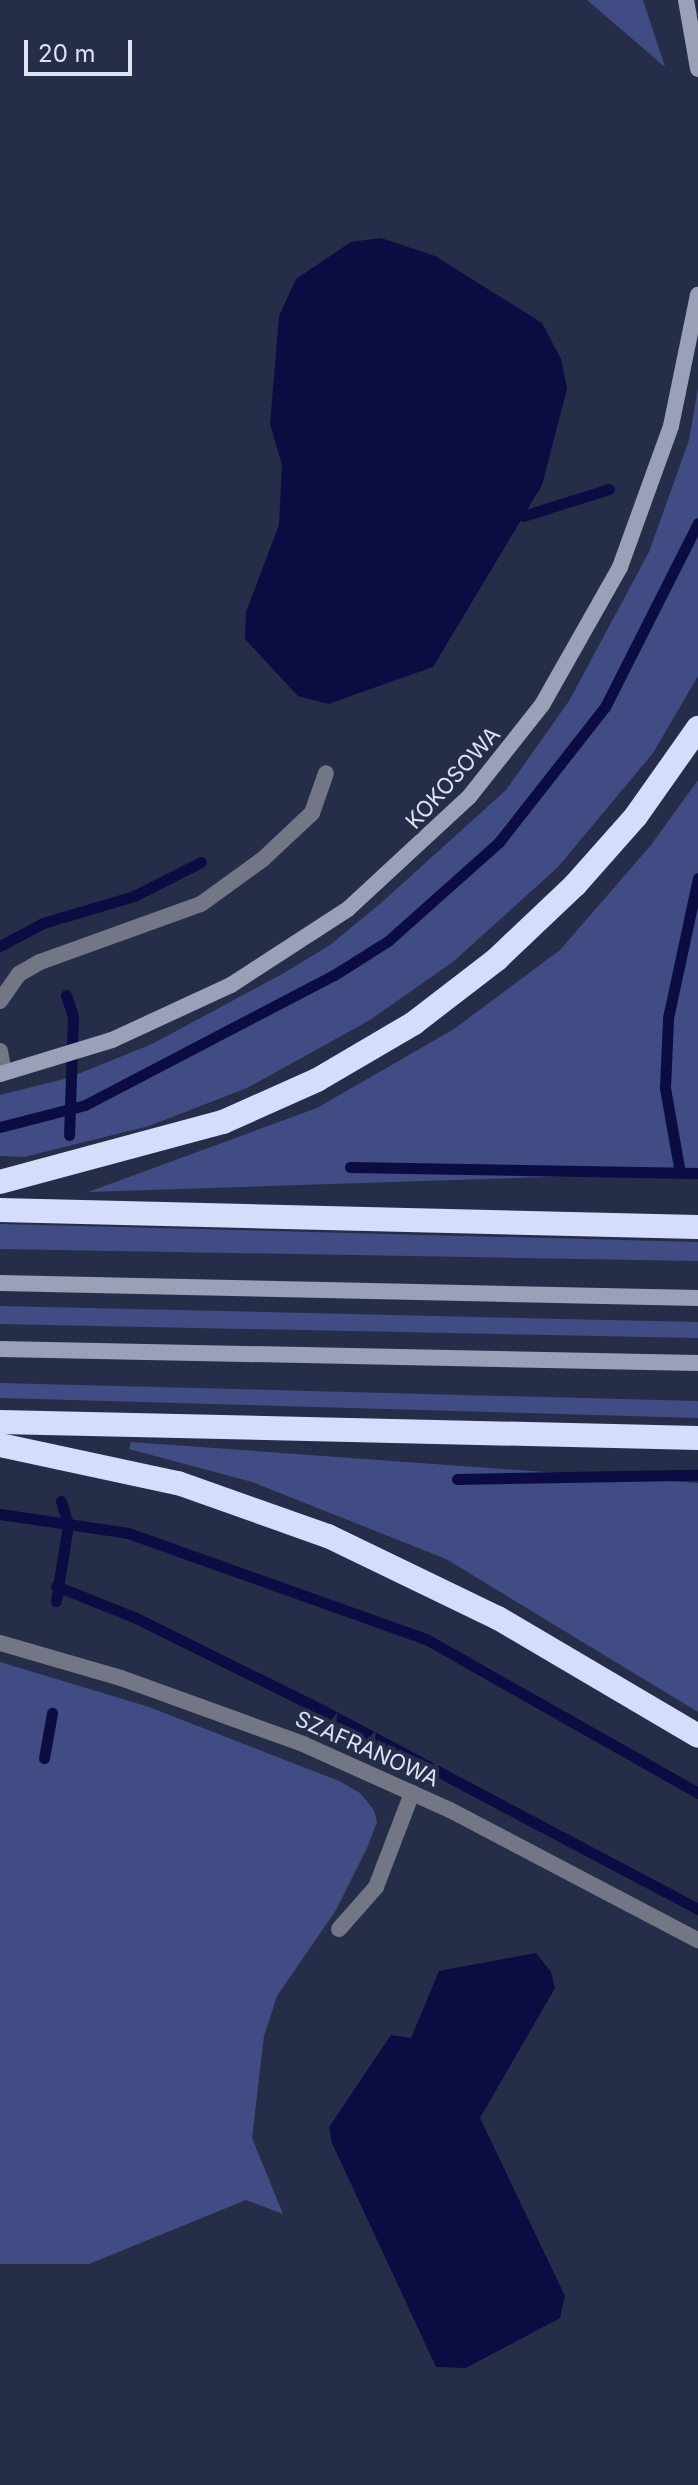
<!DOCTYPE html>
<html>
<head>
<meta charset="utf-8">
<style>
  body { margin:0 }
  #map { position:relative; width:698px; height:2485px; overflow:hidden; background:#262d48; font-family:Inter,sans-serif }
  div>[style] { position:absolute }
  [style*='--x'] { left:calc(var(--x)*1px); top:calc(var(--y)*1px); width:calc(var(--w)*1px); rotate:calc(var(--a)*1deg) }
  .green>* { inset:0; background:#404c83 }
  .water>* { inset:0; background:#0b0c42 }
  .stream>* { height:11px; margin:-5.5px; padding:0 5.5px; transform-origin:5.5px; border-radius:5.5px; background:#0b0c42 }
  .lane>* { height:16px; margin:-8px; padding:0 8px; transform-origin:8px; border-radius:8px; background:#737785 }
  .street>* { height:16px; margin:-8px; padding:0 8px; transform-origin:8px; border-radius:8px; background:#737785 }
  .secondary>* { height:16px; margin:-8px; padding:0 8px; transform-origin:8px; border-radius:8px; background:#99a0b7 }
  .highway>* { height:24px; margin:-12px; padding:0 12px; transform-origin:12px; border-radius:12px; background:#d4ddf9 }
  span { translate:-50% -50%; white-space:nowrap; text-align:center; line-height:1.15; -webkit-text-stroke:8px #262d48; paint-order:stroke }
  .street-label { font-size:22px; color:#dde3f4 }
  .scale { position:absolute; left:24px; top:40px; width:108px; height:36px; box-sizing:border-box; border:4px solid #dde3f4; border-top:0; padding-left:10px; font-size:24px; line-height:28px; white-space:nowrap; color:#dde3f4; -webkit-text-stroke:6px #262d48; paint-order:stroke }
</style>
</head>
<body>
<div id="map">
  <div class="green">
    <div style="clip-path:polygon(587px 0,643px 0,665px 67px)"></div>
    <div style="clip-path:polygon(698px 388px,698px 676px,653px 753px,558px 867px,454px 961px,370px 1020px,247px 1088px,149px 1126px,24px 1157px,0 1156px,0 1095px,68px 1078px,152px 1044px,284px 973px,330px 945px,381px 903px,506px 790px,569px 701px,649px 552px,689px 440px)"></div>
    <div style="clip-path:polygon(698px 780px,698px 1172px,88px 1192px,317px 1108px,454px 1029px,560px 950px,651px 845px)"></div>
    <div style="clip-path:polygon(0 1224px,698px 1242px,698px 1261px,0 1249px)"></div>
    <div style="clip-path:polygon(0 1306px,698px 1322px,698px 1338px,0 1324px)"></div>
    <div style="clip-path:polygon(0 1383px,698px 1401px,698px 1418px,0 1398px)"></div>
    <div style="clip-path:polygon(131px 1442px,698px 1483px,698px 1712px,446px 1559px,252px 1482px,129px 1449px)"></div>
    <div style="clip-path:polygon(0 1662px,149px 1707px,339px 1781px,360px 1793px,374px 1810px,377px 1822px,367px 1848px,336px 1910px,277px 1996px,264px 2036px,252px 2138px,283px 2214px,246px 2200px,89px 2264px,0 2264px)"></div>
  </div>
  <div class="water">
    <div style="clip-path:polygon(381px 238px,435px 256px,542px 323px,561px 359px,567px 389px,542px 485px,433px 667px,328px 704px,298px 696px,245px 639px,246px 612px,279px 525px,282px 465px,270px 424px,279px 316px,296px 279px,351px 242px)"></div>
    <div style="clip-path:polygon(536px 1953px,551px 1972px,555px 1988px,480px 2118px,565px 2296px,560px 2318px,466px 2368px,436px 2367px,332px 2143px,329px 2127px,391px 2035px,411px 2038px,439px 1971px)"></div>
  </div>
  <div class="stream">
    <div style="--x:523;--y:516;--w:90;--a:-17.4"></div>
    <div style="--x:0;--y:946;--w:49;--a:-28.1"></div>
    <div style="--x:43;--y:923;--w:95;--a:-16.5"></div>
    <div style="--x:134;--y:896;--w:75;--a:-26.9"></div>
    <div style="--x:66;--y:995;--w:23;--a:72"></div>
    <div style="--x:73;--y:1017;--w:118;--a:91.9"></div>
    <div style="--x:0;--y:1127;--w:88;--a:-14.5"></div>
    <div style="--x:85;--y:1105;--w:281;--a:-27.6"></div>
    <div style="--x:334;--y:975;--w:64;--a:-32.2"></div>
    <div style="--x:388;--y:941;--w:149;--a:-41.7"></div>
    <div style="--x:499;--y:842;--w:172;--a:-51.9"></div>
    <div style="--x:605;--y:707;--w:206;--a:-63.2"></div>
    <div style="--x:350;--y:1167;--w:348;--a:1"></div>
    <div style="--x:680;--y:1173;--w:86;--a:-100"></div>
    <div style="--x:665;--y:1088;--w:70;--a:-87.5"></div>
    <div style="--x:668;--y:1018;--w:143;--a:-77.9"></div>
    <div style="--x:457;--y:1479;--w:241;--a:-1"></div>
    <div style="--x:0;--y:1514;--w:129;--a:8.4"></div>
    <div style="--x:128;--y:1533;--w:316;--a:19.6"></div>
    <div style="--x:426;--y:1639;--w:313;--a:29.5"></div>
    <div style="--x:56;--y:1586;--w:86;--a:21.8"></div>
    <div style="--x:136;--y:1618;--w:210;--a:26.3"></div>
    <div style="--x:324;--y:1711;--w:423;--a:27.9"></div>
    <div style="--x:56;--y:1601;--w:78;--a:-81.1"></div>
    <div style="--x:68;--y:1524;--w:24;--a:-107"></div>
    <div style="--x:44;--y:1758;--w:46;--a:-79.9"></div>
  </div>
  <div class="lane">
    <div style="--x:0;--y:1001;--w:33;--a:-55"></div>
    <div style="--x:19;--y:974;--w:24;--a:-30"></div>
    <div style="--x:40;--y:962;--w:171;--a:-19.8"></div>
    <div style="--x:201;--y:904;--w:77;--a:-36"></div>
    <div style="--x:263;--y:859;--w:67;--a:-43.2"></div>
    <div style="--x:312;--y:813;--w:42;--a:-70.7"></div>
    <div style="--x:0;--y:1051;--w:22;--a:80"></div>
    <div style="--x:339;--y:1929;--w:56;--a:-48.6"></div>
    <div style="--x:376;--y:1887;--w:101;--a:-69"></div>
  </div>
  <div class="street">
    <div style="--x:0;--y:1643;--w:126;--a:16.1"></div>
    <div style="--x:121;--y:1678;--w:194;--a:19.9"></div>
    <div style="--x:303;--y:1744;--w:161;--a:24.2"></div>
    <div style="--x:450;--y:1810;--w:280;--a:27.7"></div>
  </div>
  <div class="secondary">
    <div style="--x:686;--y:0;--w:70;--a:80.1"></div>
    <div style="--x:0;--y:1074;--w:117;--a:-16.9"></div>
    <div style="--x:112;--y:1040;--w:131;--a:-24.8"></div>
    <div style="--x:231;--y:985;--w:140;--a:-33"></div>
    <div style="--x:348;--y:909;--w:165;--a:-42.8"></div>
    <div style="--x:469;--y:797;--w:117;--a:-51.6"></div>
    <div style="--x:542;--y:705;--w:159;--a:-60.5"></div>
    <div style="--x:620;--y:567;--w:150;--a:-70.1"></div>
    <div style="--x:671;--y:426;--w:134;--a:-78.4"></div>
    <div style="--x:0;--y:1283;--w:698;--a:1.23"></div>
    <div style="--x:0;--y:1349;--w:698;--a:1.15"></div>
  </div>
  <div class="highway">
    <div style="--x:0;--y:1182;--w:231;--a:-15.1"></div>
    <div style="--x:223;--y:1122;--w:103;--a:-24.1"></div>
    <div style="--x:317;--y:1080;--w:113;--a:-30.4"></div>
    <div style="--x:414;--y:1023;--w:105;--a:-37.6"></div>
    <div style="--x:497;--y:959;--w:108;--a:-43.5"></div>
    <div style="--x:575;--y:885;--w:92;--a:-48.5"></div>
    <div style="--x:636;--y:816;--w:108;--a:-54.8"></div>
    <div style="--x:0;--y:1210;--w:698;--a:1.4"></div>
    <div style="--x:0;--y:1422;--w:698;--a:1.31"></div>
    <div style="--x:0;--y:1445;--w:182;--a:12.1"></div>
    <div style="--x:178;--y:1483;--w:159;--a:19.5"></div>
    <div style="--x:328;--y:1536;--w:189;--a:25.8"></div>
    <div style="--x:498;--y:1618;--w:232;--a:30.5"></div>
  </div>
  <div class="street-label">
    <span style="left:453px;top:778px;rotate:-48deg">KOKOSOWA</span>
    <span style="left:367px;top:1749px;rotate:24deg">SZAFRANOWA</span>
  </div>
  <div class="scale">20 m</div>
</div>
</body>
</html>
